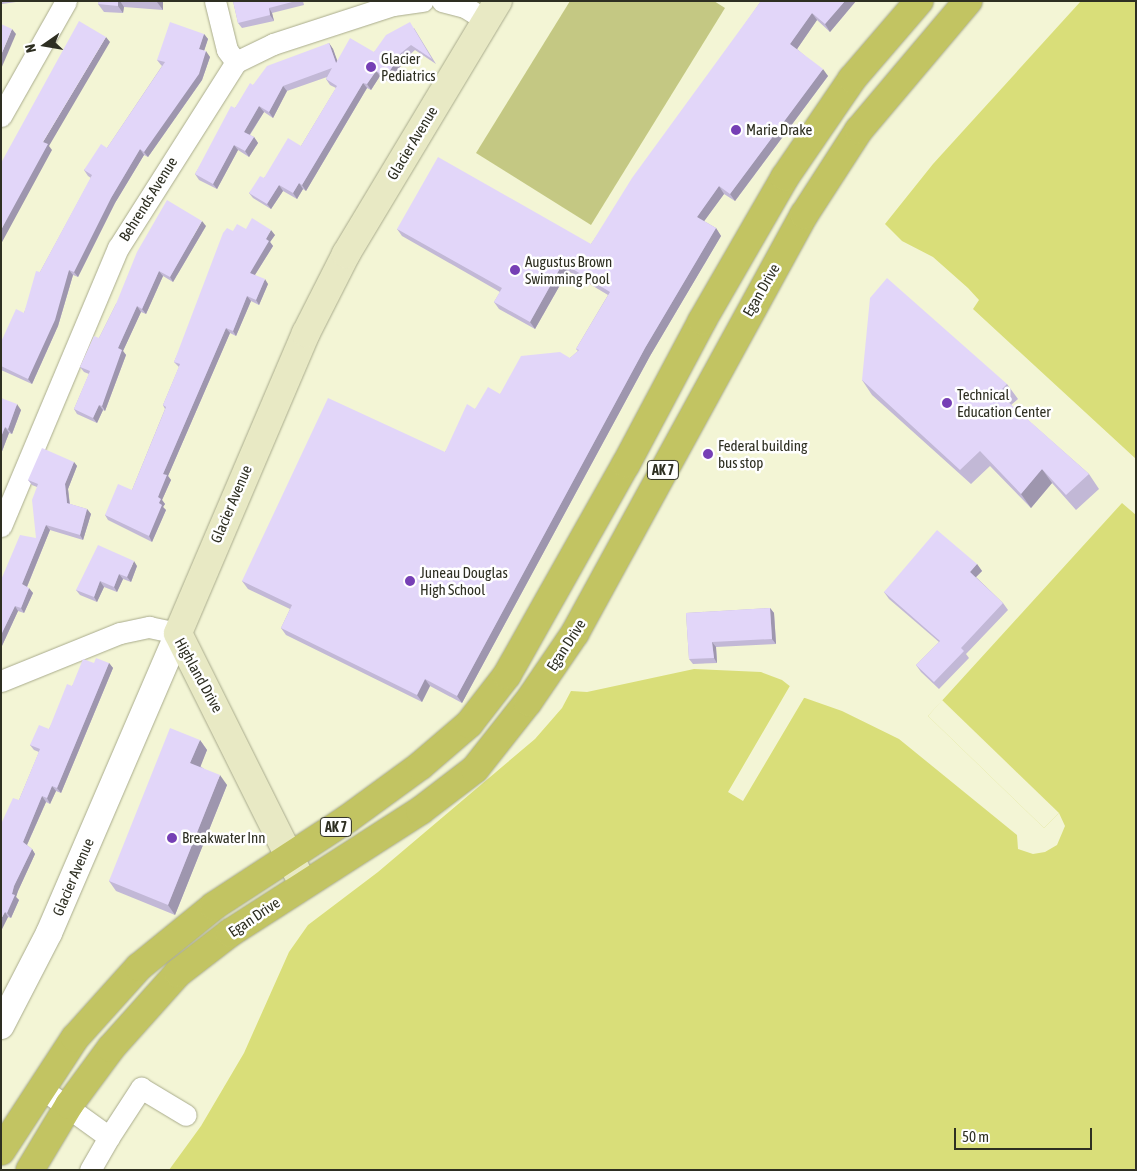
<!DOCTYPE html>
<html>
<head>
<meta charset="utf-8">
<style>
  body { margin:0 }
  #map { position:relative; width:1137px; height:1171px; overflow:hidden; background:#f3f5d5; font-family:"Asap Condensed",sans-serif }
  div>[style] { position:absolute }
  [style*='--x'] { left:calc(var(--x)*1px); top:calc(var(--y)*1px); width:calc(var(--w)*1px); rotate:calc(var(--a)*1deg) }
  .green>* { inset:0; background:#c4c883 }
  .water>* { inset:0; background:#d9de79 }
  .pier>* { inset:0; background:#f3f5d5 }
  .roads { filter:drop-shadow(0 0 1px #a9ab8c) drop-shadow(0 0 1px #a9ab8c) }
  .minor>* { height:21px; margin:-10.5px; padding:0 10.5px; transform-origin:10.5px; border-radius:10.5px; background:#fff }
  .tertiary>* { height:26px; margin:-13px; padding:0 13px; transform-origin:13px; border-radius:13px; background:#fff }
  .secondary>* { height:28px; margin:-14px; padding:0 14px; transform-origin:14px; border-radius:14px; background:#e8e9c4 }
  .trunk>* { height:28px; margin:-14px; padding:0 14px; transform-origin:14px; border-radius:14px; background:#c2c462 }
  .wall>* { inset:0; background:#c2b8d6 }
  .shaded-wall>* { inset:0; background:#9e96ae }
  .building>* { inset:0; background:#e2d6f9 }
  .dots>* { width:14px; height:14px; translate:-50% -50%; box-sizing:border-box; border:2px solid #fff; border-radius:50% }
  span { translate:-50% -50%; white-space:nowrap; text-align:center; line-height:1.15; -webkit-text-stroke:5px #fff; paint-order:stroke }
  .shield-label span { padding:1px 4px; background:#fff; border:1px solid; border-radius:4px; -webkit-text-stroke-width:0 }
  .shield-label { font-size:14px; color:#2e2f22; font-weight:700 }
  .poi-label { font-size:15px; color:#2e2f22 }
  .left { translate:0 -50%; text-align:left }
  .street-label { font-size:15px; color:#2e2f22 }
  .frame { position:absolute; inset:0; border:2px solid #2e2f22; pointer-events:none }
  .north { position:absolute; left:20px; top:20px; width:50px; height:50px; -webkit-text-stroke:4px #fff; paint-order:stroke; rotate:257deg; font-size:14px; font-weight:700; line-height:20px; text-align:center; color:#2e2f22 }
  .north::after { content:''; display:block; margin:auto; width:18px; height:22px; background:#2e2f22; clip-path:polygon(50% 0,100% 100%,50% 72%,0 100%) }
  .scale { position:absolute; left:954px; top:1128px; width:138px; height:22px; box-sizing:border-box; border:2px solid #2e2f22; border-top:0; padding-left:6px; font-size:15px; line-height:18px; white-space:nowrap; color:#2e2f22; -webkit-text-stroke:4px #fff; paint-order:stroke }
</style>
</head>
<body>
<div id="map">
  <div class="green">
    <div style="clip-path:polygon(570px 1px,714px 1px,725px 8px,591px 225px,476px 153px)"></div>
  </div>
  <div class="water">
    <div style="clip-path:polygon(1081px 1px,1136px 1px,1136px 459px,973px 309px,979px 300px,968px 288px,933px 257px,902px 241px,885px 224px,933px 164px)"></div>
    <div style="clip-path:polygon(1122px 503px,1136px 515px,1136px 1170px,169px 1170px,201px 1126px,244px 1053px,289px 952px,308px 925px,378px 872px,535px 739px,562px 708px,571px 691px,587px 692px,694px 669px,761px 672px,782px 680px,805px 698px,842px 711px,899px 739px,1017px 835px,1018px 849px,1033px 854px,1045px 852px,1057px 845px,1065px 826px,1059px 813px,1044px 828px,928px 716px)"></div>
  </div>
  <div class="pier">
    <div style="clip-path:polygon(791px 684px,809px 697px,804px 698px,743px 801px,728px 792px)"></div>
    <div style="clip-path:polygon(942px 700px,1059px 813px,1044px 828px,928px 716px)"></div>
  </div>
  <div class="roads">
    <div class="minor">
      <div style="--x:215;--y:1;--w:50;--a:76.2"></div>
      <div style="--x:227;--y:50;--w:15;--a:53"></div>
      <div style="--x:442;--y:1;--w:24;--a:15"></div>
      <div style="--x:465;--y:7;--w:25;--a:32"></div>
      <div style="--x:1;--y:116;--w:132;--a:-60.5"></div>
      <div style="--x:1;--y:526;--w:302;--a:-67.2"></div>
      <div style="--x:118;--y:248;--w:220;--a:-57.6"></div>
      <div style="--x:236;--y:62;--w:41;--a:-25.9"></div>
      <div style="--x:273;--y:44;--w:126;--a:-18"></div>
      <div style="--x:393;--y:5;--w:30;--a:-8"></div>
      <div style="--x:1;--y:681;--w:128;--a:-22"></div>
      <div style="--x:120;--y:633;--w:30;--a:-12"></div>
      <div style="--x:149;--y:627;--w:30;--a:12"></div>
      <div style="--x:41;--y:1088;--w:84;--a:35.8"></div>
      <div style="--x:109;--y:1137;--w:38;--a:120"></div>
      <div style="--x:109;--y:1137;--w:59;--a:-56.9"></div>
      <div style="--x:141;--y:1088;--w:52;--a:31"></div>
    </div>
    <div class="tertiary">
      <div style="--x:1;--y:1026;--w:105;--a:-62.7"></div>
      <div style="--x:49;--y:933;--w:327;--a:-66.7"></div>
    </div>
    <div class="secondary">
      <div style="--x:303;--y:884;--w:280;--a:-116.5"></div>
      <div style="--x:178;--y:633;--w:326;--a:-66.9"></div>
      <div style="--x:306;--y:333;--w:89;--a:-63.1"></div>
      <div style="--x:346;--y:254;--w:295;--a:-59"></div>
    </div>
    <div class="trunk">
      <div style="--x:1;--y:1151;--w:135;--a:-56.8"></div>
      <div style="--x:75;--y:1038;--w:96;--a:-48"></div>
      <div style="--x:139;--y:967;--w:97;--a:-39.1"></div>
      <div style="--x:214;--y:906;--w:158;--a:-33.1"></div>
      <div style="--x:346;--y:820;--w:92;--a:-36.1"></div>
      <div style="--x:420;--y:766;--w:65;--a:-40.6"></div>
      <div style="--x:469;--y:724;--w:62;--a:-52.2"></div>
      <div style="--x:507;--y:675;--w:242;--a:-60.6"></div>
      <div style="--x:626;--y:464;--w:162;--a:-62"></div>
      <div style="--x:702;--y:321;--w:166;--a:-60"></div>
      <div style="--x:785;--y:177;--w:119;--a:-55.6"></div>
      <div style="--x:852;--y:79;--w:103;--a:-49.3"></div>
      <div style="--x:30;--y:1170;--w:76;--a:-59"></div>
      <div style="--x:69;--y:1105;--w:71;--a:-53.6"></div>
      <div style="--x:111;--y:1048;--w:101;--a:-48.2"></div>
      <div style="--x:178;--y:973;--w:66;--a:-37.6"></div>
      <div style="--x:230;--y:933;--w:226;--a:-32.7"></div>
      <div style="--x:420;--y:811;--w:69;--a:-37.4"></div>
      <div style="--x:475;--y:769;--w:85;--a:-51.7"></div>
      <div style="--x:528;--y:702;--w:83;--a:-55.7"></div>
      <div style="--x:575;--y:633;--w:477;--a:-61.3"></div>
      <div style="--x:804;--y:215;--w:101;--a:-57.1"></div>
      <div style="--x:859;--y:130;--w:169;--a:-49.8"></div>
    </div>
  </div>
  <div class="wall">
    <div style="clip-path:polygon(1px 1px,23px 1px,2px 4px)"></div>
    <div style="clip-path:polygon(99px 1px,163px 1px,163px 10px,124px 7px,123px 13px,104px 12px,98px 4px)"></div>
    <div style="clip-path:polygon(233px 1px,303px 1px,304px 5px,272px 13px,274px 21px,242px 28px,238px 23px)"></div>
    <div style="clip-path:polygon(761px 1px,856px 1px,830px 32px,817px 20px,797px 49px,828px 76px,735px 201px,724px 194px,704px 221px,716px 228px,721px 236px,650px 356px,462px 703px,430px 686px,422px 702px,286px 635px,281px 628px,290px 609px,248px 589px,242px 581px,445px 452px,475px 409px,500px 394px,570px 358px,578px 351px,576px 349px,608px 295px,568px 271px,535px 329px,499px 309px,494px 302px,500px 292px,402px 236px,397px 229px,591px 244px)"></div>
    <div style="clip-path:polygon(414px 28px,436px 64px,415px 50px,405px 59px,390px 83px,380px 76px,371px 90px,367px 88px,306px 191px,303px 189px,297px 199px,283px 191px,271px 209px,253px 198px,249px 193px,264px 178px,301px 146px,336px 88px,330px 85px,326px 79px,327px 77px,287px 91px,273px 118px,264px 112px,250px 135px,254px 137px,258px 143px,249px 157px,238px 150px,217px 189px,199px 180px,195px 174px,235px 108px,253px 85px,329px 43px,333px 49px,337px 61px,374px 52px)"></div>
    <div style="clip-path:polygon(204px 34px,208px 39px,204px 51px,210px 57px,202px 80px,148px 157px,144px 155px,115px 203px,78px 277px,73px 275px,58px 326px,32px 384px,1px 370px,1px 342px,24px 313px,40px 272px,91px 178px,88px 176px,84px 170px,107px 148px,162px 66px,161px 65px,157px 60px)"></div>
    <div style="clip-path:polygon(206px 226px,173px 282px,163px 276px,146px 314px,141px 312px,123px 351px,126px 355px,105px 411px,103px 410px,97px 423px,77px 414px,74px 409px,89px 374px,84px 372px,80px 367px,99px 338px,116px 304px)"></div>
    <div style="clip-path:polygon(246px 229px,275px 235px,270px 242px,273px 246px,255px 275px,268px 284px,259px 305px,251px 301px,236px 336px,230px 333px,168px 476px,171px 480px,162px 500px,165px 504px,163px 507px,166px 510px,152px 542px,108px 520px,105px 515px,132px 490px,165px 409px,163px 405px,179px 367px,174px 362px,233px 231px)"></div>
    <div style="clip-path:polygon(862px 380px,1007px 384px,1018px 399px,1011px 405px,1089px 474px,1099px 489px,1076px 510px,1052px 483px,1031px 508px,990px 466px,971px 484px,872px 395px)"></div>
    <div style="clip-path:polygon(1px 398px,21px 410px,12px 434px,9px 433px,1px 454px)"></div>
    <div style="clip-path:polygon(74px 462px,77px 466px,68px 489px,70px 504px,87px 509px,91px 514px,83px 540px,50px 530px,27px 587px,33px 593px,24px 613px,18px 611px,1px 648px,1px 580px,36px 538px,37px 487px,32px 485px,28px 480px)"></div>
    <div style="clip-path:polygon(977px 564px,982px 571px,976px 577px,1003px 603px,1008px 610px,966px 654px,969px 658px,939px 689px,921px 672px,916px 665px,939px 642px,889px 599px,884px 592px)"></div>
    <div style="clip-path:polygon(137px 566px,131px 582px,123px 579px,117px 592px,104px 587px,97px 602px,80px 595px,76px 590px)"></div>
    <div style="clip-path:polygon(770px 608px,774px 613px,776px 644px,716px 647px,717px 663px,693px 664px,689px 659px,686px 613px)"></div>
    <div style="clip-path:polygon(94px 663px,109px 663px,113px 668px,61px 793px,56px 791px,50px 804px,46px 802px,27px 845px,32px 849px,35px 854px,18px 891px,16px 897px,19px 900px,11px 918px,8px 917px,1px 931px,19px 800px,39px 752px,34px 750px,30px 745px,49px 729px,72px 686px)"></div>
    <div style="clip-path:polygon(200px 740px,207px 750px,200px 766px,227px 785px,175px 915px,116px 891px,109px 881px)"></div>
  </div>
  <div class="shaded-wall">
    <div style="clip-path:polygon(118px 1px,120px 1px,124px 7px,123px 13px,118px 6px)"></div>
    <div style="clip-path:polygon(157px 1px,163px 1px,163px 10px,157px 2px)"></div>
    <div style="clip-path:polygon(845px 1px,856px 1px,830px 32px,825px 24px)"></div>
    <div style="clip-path:polygon(269px 8px,272px 13px,274px 21px,270px 15px)"></div>
    <div style="clip-path:polygon(812px 13px,817px 20px,795px 52px,790px 44px)"></div>
    <div style="clip-path:polygon(12px 29px,16px 34px,1px 69px,1px 55px)"></div>
    <div style="clip-path:polygon(204px 34px,208px 39px,203px 54px,199px 49px)"></div>
    <div style="clip-path:polygon(106px 37px,110px 42px,49px 146px,52px 150px,1px 244px,1px 230px,43px 142px)"></div>
    <div style="clip-path:polygon(329px 43px,333px 49px,340px 68px,336px 63px)"></div>
    <div style="clip-path:polygon(206px 51px,210px 57px,202px 80px,148px 157px,144px 152px)"></div>
    <div style="clip-path:polygon(401px 53px,405px 59px,390px 83px,386px 77px)"></div>
    <div style="clip-path:polygon(823px 69px,828px 76px,735px 201px,730px 194px)"></div>
    <div style="clip-path:polygon(376px 71px,380px 76px,371px 90px,367px 84px)"></div>
    <div style="clip-path:polygon(363px 83px,367px 88px,306px 191px,302px 185px)"></div>
    <div style="clip-path:polygon(283px 86px,287px 91px,273px 118px,269px 112px)"></div>
    <div style="clip-path:polygon(259px 106px,264px 112px,248px 137px,244px 132px)"></div>
    <div style="clip-path:polygon(254px 137px,258px 143px,249px 157px,245px 151px)"></div>
    <div style="clip-path:polygon(234px 145px,238px 150px,217px 189px,213px 184px)"></div>
    <div style="clip-path:polygon(140px 149px,144px 155px,115px 203px,78px 277px,74px 272px,111px 198px)"></div>
    <div style="clip-path:polygon(299px 183px,303px 189px,297px 199px,293px 193px)"></div>
    <div style="clip-path:polygon(279px 185px,283px 191px,271px 209px,267px 204px)"></div>
    <div style="clip-path:polygon(719px 186px,724px 194px,702px 224px,697px 217px)"></div>
    <div style="clip-path:polygon(202px 221px,206px 226px,173px 282px,170px 277px)"></div>
    <div style="clip-path:polygon(716px 228px,721px 236px,650px 356px,462px 703px,457px 696px,645px 348px)"></div>
    <div style="clip-path:polygon(271px 230px,275px 235px,270px 242px,273px 246px,253px 278px,250px 273px,266px 239px)"></div>
    <div style="clip-path:polygon(563px 263px,568px 271px,535px 329px,530px 322px)"></div>
    <div style="clip-path:polygon(69px 270px,73px 275px,58px 326px,32px 384px,28px 379px)"></div>
    <div style="clip-path:polygon(159px 271px,163px 276px,146px 314px,142px 309px)"></div>
    <div style="clip-path:polygon(265px 279px,268px 284px,259px 305px,256px 300px)"></div>
    <div style="clip-path:polygon(247px 296px,251px 301px,236px 336px,233px 331px)"></div>
    <div style="clip-path:polygon(137px 306px,141px 312px,123px 351px,126px 355px,105px 411px,102px 406px,118px 348px)"></div>
    <div style="clip-path:polygon(226px 328px,230px 333px,168px 476px,171px 480px,162px 500px,165px 504px,163px 507px,166px 510px,152px 542px,149px 536px,159px 503px,158px 497px,163px 474px)"></div>
    <div style="clip-path:polygon(17px 404px,21px 410px,12px 434px,8px 429px)"></div>
    <div style="clip-path:polygon(99px 405px,103px 410px,97px 423px,93px 418px)"></div>
    <div style="clip-path:polygon(5px 427px,9px 433px,1px 454px,1px 437px)"></div>
    <div style="clip-path:polygon(74px 462px,77px 466px,68px 489px,70px 508px,67px 503px,65px 484px)"></div>
    <div style="clip-path:polygon(1042px 469px,1052px 483px,1031px 508px,1021px 494px)"></div>
    <div style="clip-path:polygon(87px 509px,91px 514px,83px 540px,80px 535px)"></div>
    <div style="clip-path:polygon(46px 525px,50px 530px,26px 589px,22px 584px)"></div>
    <div style="clip-path:polygon(134px 561px,137px 566px,131px 582px,127px 577px)"></div>
    <div style="clip-path:polygon(977px 564px,982px 571px,975px 578px,970px 572px)"></div>
    <div style="clip-path:polygon(119px 574px,123px 579px,117px 592px,114px 587px)"></div>
    <div style="clip-path:polygon(100px 581px,104px 587px,97px 602px,94px 597px)"></div>
    <div style="clip-path:polygon(29px 588px,33px 593px,24px 613px,21px 608px)"></div>
    <div style="clip-path:polygon(15px 606px,18px 611px,1px 648px,1px 635px)"></div>
    <div style="clip-path:polygon(770px 608px,774px 613px,776px 644px,772px 639px)"></div>
    <div style="clip-path:polygon(712px 642px,716px 647px,717px 663px,714px 658px)"></div>
    <div style="clip-path:polygon(109px 663px,113px 668px,61px 793px,57px 788px)"></div>
    <div style="clip-path:polygon(425px 679px,430px 686px,422px 702px,417px 695px)"></div>
    <div style="clip-path:polygon(200px 740px,207px 750px,198px 773px,190px 763px)"></div>
    <div style="clip-path:polygon(220px 775px,227px 785px,175px 915px,168px 905px)"></div>
    <div style="clip-path:polygon(52px 786px,56px 791px,50px 804px,47px 798px)"></div>
    <div style="clip-path:polygon(42px 796px,46px 802px,26px 847px,23px 842px)"></div>
    <div style="clip-path:polygon(32px 849px,35px 854px,18px 891px,16px 897px,19px 900px,11px 918px,7px 913px,14px 886px)"></div>
    <div style="clip-path:polygon(5px 912px,8px 917px,1px 931px,1px 919px)"></div>
  </div>
  <div class="building">
    <div style="clip-path:polygon(99px 1px,118px 1px,118px 6px,98px 4px)"></div>
    <div style="clip-path:polygon(233px 1px,296px 1px,269px 8px,270px 15px,238px 23px)"></div>
    <div style="clip-path:polygon(761px 1px,845px 1px,825px 24px,812px 13px,790px 44px,823px 69px,730px 194px,719px 186px,697px 217px,716px 228px,645px 348px,457px 696px,425px 679px,417px 695px,281px 628px,292px 605px,242px 581px,328px 398px,445px 452px,467px 404px,475px 409px,488px 387px,500px 394px,521px 356px,560px 352px,570px 358px,579px 350px,576px 349px,610px 292px,563px 263px,530px 322px,494px 302px,502px 288px,397px 229px,438px 157px,591px 244px,632px 178px)"></div>
    <div style="clip-path:polygon(79px 21px,106px 37px,43px 142px,48px 144px,1px 230px,1px 163px)"></div>
    <div style="clip-path:polygon(170px 22px,204px 34px,199px 49px,206px 51px,199px 74px,144px 152px,140px 149px,111px 198px,74px 272px,69px 270px,55px 320px,28px 379px,1px 366px,1px 342px,16px 309px,24px 313px,36px 271px,40px 272px,92px 175px,84px 170px,101px 144px,107px 148px,165px 62px,157px 60px)"></div>
    <div style="clip-path:polygon(410px 22px,432px 59px,411px 45px,401px 53px,386px 77px,376px 71px,367px 84px,363px 83px,302px 185px,299px 183px,293px 193px,279px 185px,267px 204px,249px 193px,260px 176px,264px 178px,288px 138px,301px 146px,337px 86px,326px 79px,332px 68px,283px 86px,269px 112px,259px 106px,244px 132px,254px 137px,245px 151px,234px 145px,213px 184px,195px 174px,231px 106px,235px 108px,250px 83px,253px 85px,267px 66px,329px 43px,336px 63px,350px 38px,374px 52px,386px 35px)"></div>
    <div style="clip-path:polygon(1px 24px,12px 29px,1px 55px)"></div>
    <div style="clip-path:polygon(167px 200px,202px 221px,170px 277px,159px 271px,142px 309px,137px 306px,118px 348px,122px 350px,102px 406px,99px 405px,93px 418px,74px 409px,90px 371px,80px 367px,94px 336px,99px 338px,116px 304px,137px 252px)"></div>
    <div style="clip-path:polygon(252px 218px,271px 230px,266px 239px,269px 241px,250px 273px,265px 279px,256px 300px,247px 296px,233px 331px,226px 328px,163px 474px,167px 475px,158px 497px,161px 499px,159px 503px,162px 505px,149px 536px,105px 515px,118px 484px,132px 490px,166px 407px,163px 405px,180px 364px,174px 362px,223px 233px,227px 228px,233px 231px,237px 224px,246px 229px)"></div>
    <div style="clip-path:polygon(887px 278px,1007px 384px,998px 393px,1089px 474px,1066px 495px,1042px 469px,1021px 494px,980px 451px,960px 470px,862px 380px,870px 298px)"></div>
    <div style="clip-path:polygon(1px 398px,17px 404px,8px 429px,5px 427px,1px 437px)"></div>
    <div style="clip-path:polygon(42px 448px,74px 462px,65px 484px,67px 503px,87px 509px,80px 535px,46px 525px,22px 584px,29px 588px,21px 608px,15px 606px,1px 635px,1px 580px,20px 535px,36px 538px,32px 500px,38px 484px,28px 480px)"></div>
    <div style="clip-path:polygon(937px 530px,977px 564px,970px 572px,1003px 603px,961px 648px,964px 651px,934px 682px,916px 665px,940px 641px,884px 592px)"></div>
    <div style="clip-path:polygon(98px 545px,134px 561px,127px 577px,119px 574px,114px 587px,100px 581px,94px 597px,76px 590px)"></div>
    <div style="clip-path:polygon(770px 608px,772px 639px,712px 642px,714px 658px,689px 659px,686px 613px)"></div>
    <div style="clip-path:polygon(96px 658px,109px 663px,57px 788px,52px 786px,47px 798px,42px 796px,23px 842px,32px 849px,14px 886px,12px 894px,15px 895px,7px 913px,5px 912px,1px 919px,1px 824px,13px 798px,19px 800px,40px 749px,30px 745px,39px 725px,49px 729px,67px 684px,72px 686px,83px 659px,94px 663px)"></div>
    <div style="clip-path:polygon(170px 728px,200px 740px,190px 763px,220px 775px,168px 905px,109px 881px)"></div>
  </div>
  <div class="dots">
    <div style="left:371px;top:67px;background:#763fb5"></div>
    <div style="left:736px;top:130px;background:#763fb5"></div>
    <div style="left:515px;top:270px;background:#763fb5"></div>
    <div style="left:947px;top:403px;background:#763fb5"></div>
    <div style="left:708px;top:454px;background:#763fb5"></div>
    <div style="left:410px;top:581px;background:#763fb5"></div>
    <div style="left:172px;top:838px;background:#763fb5"></div>
  </div>
  <div class="shield-label">
    <span style="left:663px;top:470px">AK 7</span>
    <span style="left:336px;top:827px">AK 7</span>
  </div>
  <div class="poi-label">
    <span class="left" style="left:381px;top:67px">Glacier<br>Pediatrics</span>
    <span class="left" style="left:746px;top:130px">Marie Drake</span>
    <span class="left" style="left:525px;top:270px">Augustus Brown<br>Swimming Pool</span>
    <span class="left" style="left:957px;top:403px">Technical<br>Education Center</span>
    <span class="left" style="left:718px;top:454px">Federal building<br>bus stop</span>
    <span class="left" style="left:420px;top:581px">Juneau Douglas<br>High School</span>
    <span class="left" style="left:182px;top:838px">Breakwater Inn</span>
  </div>
  <div class="street-label">
    <span style="left:412px;top:143px;rotate:-59deg">Glacier Avenue</span>
    <span style="left:148px;top:199px;rotate:-58deg">Behrends Avenue</span>
    <span style="left:761px;top:290px;rotate:-60deg">Egan Drive</span>
    <span style="left:231px;top:504px;rotate:-67deg">Glacier Avenue</span>
    <span style="left:566px;top:645px;rotate:-57deg">Egan Drive</span>
    <span style="left:199px;top:675px;rotate:61deg">Highland Drive</span>
    <span style="left:73px;top:877px;rotate:-67deg">Glacier Avenue</span>
    <span style="left:254px;top:917px;rotate:-34deg">Egan Drive</span>
  </div>
  <div class="frame"></div>
  <div class="north">N</div>
  <div class="scale">50 m</div>
</div>
</body>
</html>
